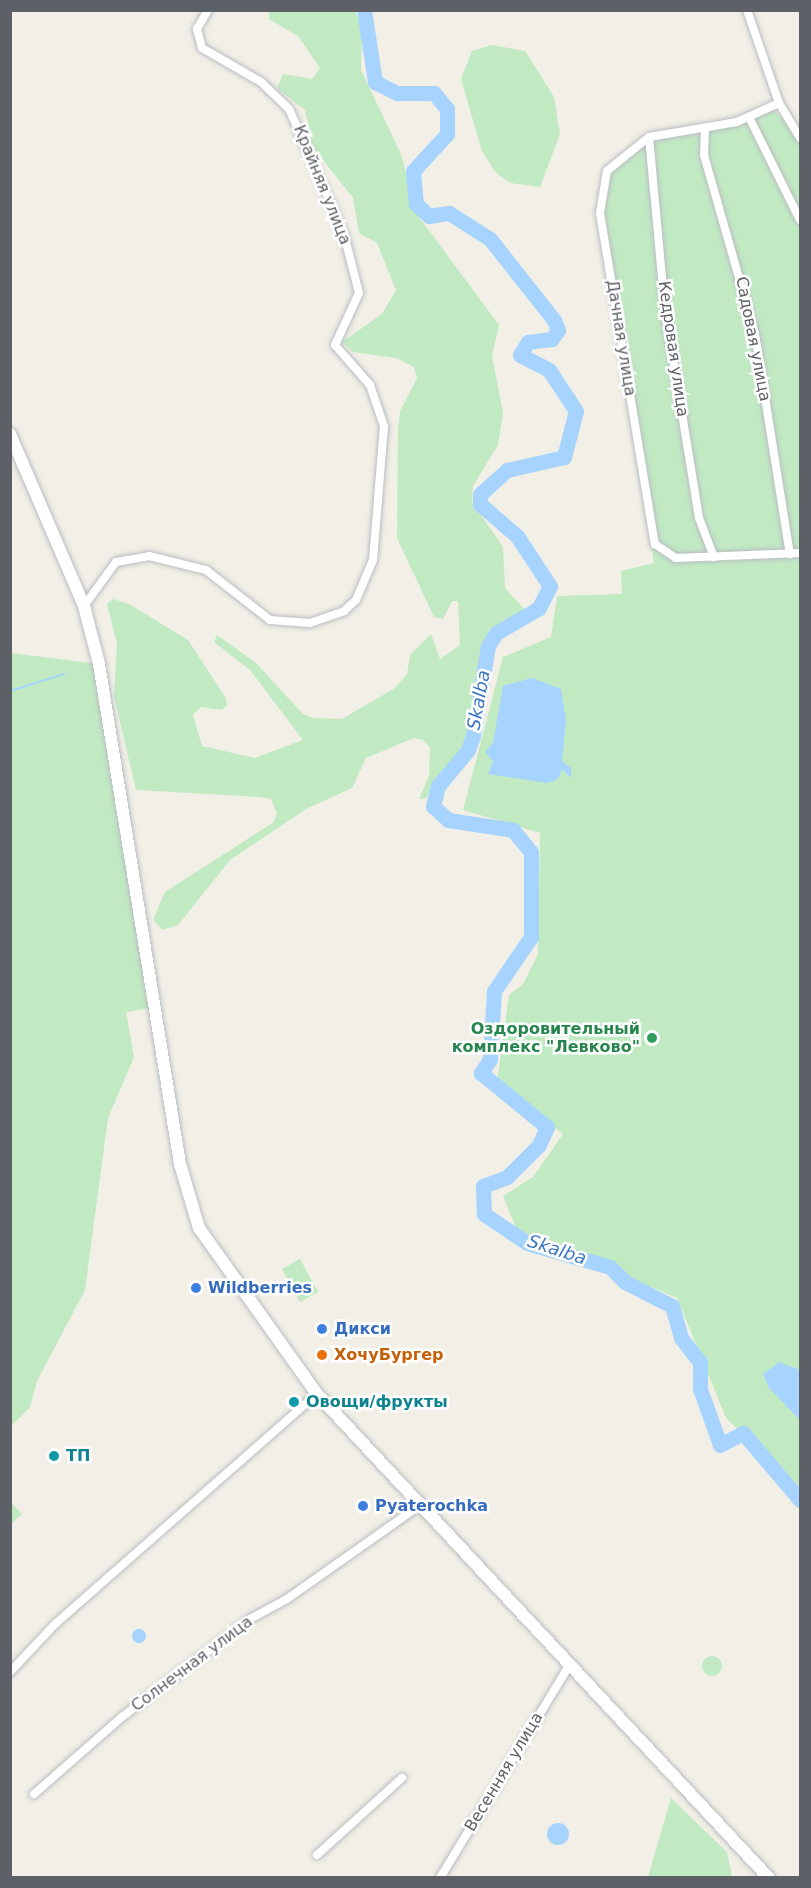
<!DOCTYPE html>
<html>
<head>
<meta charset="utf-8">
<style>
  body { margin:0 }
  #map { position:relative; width:811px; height:1888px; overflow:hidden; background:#f1efe6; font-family:"DejaVu Sans",sans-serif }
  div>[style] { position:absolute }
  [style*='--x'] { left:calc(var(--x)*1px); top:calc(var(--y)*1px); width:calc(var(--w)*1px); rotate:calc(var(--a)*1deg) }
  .green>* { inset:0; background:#c1eac3 }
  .round { border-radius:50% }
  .water>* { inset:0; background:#a7d3ff }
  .stream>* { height:2px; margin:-1px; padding:0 1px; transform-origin:1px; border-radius:1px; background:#a7d3ff }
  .river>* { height:15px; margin:-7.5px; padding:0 7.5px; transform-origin:7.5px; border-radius:7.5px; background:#a7d3ff }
  .roads { filter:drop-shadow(0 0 2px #babdc2) drop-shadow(0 0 2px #babdc2) }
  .street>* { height:8px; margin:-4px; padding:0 4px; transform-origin:4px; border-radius:4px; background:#fff }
  .secondary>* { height:12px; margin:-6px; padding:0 6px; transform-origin:6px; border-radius:6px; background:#fff }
  .dots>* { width:16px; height:16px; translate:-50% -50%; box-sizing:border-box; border:3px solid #fff; border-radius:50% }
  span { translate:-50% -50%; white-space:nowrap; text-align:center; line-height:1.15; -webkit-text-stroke:5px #fff; paint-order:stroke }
  .street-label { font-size:16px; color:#5d6167 }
  .leisure-label { font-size:16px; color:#27864d; font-weight:700 }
  .right { translate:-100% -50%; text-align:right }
  .shop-label { font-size:16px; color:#366cbe; font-weight:700 }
  .left { translate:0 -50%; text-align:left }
  .food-label { font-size:16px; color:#c56008; font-weight:700 }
  .culture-label { font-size:16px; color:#0d838f; font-weight:700 }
  .water-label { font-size:18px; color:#3d77c4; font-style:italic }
  .frame { position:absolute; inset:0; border:12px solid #5d6167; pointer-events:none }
</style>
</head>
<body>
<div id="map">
  <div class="green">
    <div style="clip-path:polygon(269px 11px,355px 11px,362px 29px,361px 70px,401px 154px,416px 213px,499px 325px,492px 356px,503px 413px,498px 445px,473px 486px,472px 502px,503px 547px,505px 588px,526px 611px,489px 630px,467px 739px,426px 798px,419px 799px,429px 776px,430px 747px,423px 740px,414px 738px,366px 758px,352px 788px,306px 809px,230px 860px,178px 925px,162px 930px,153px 920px,165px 892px,274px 822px,277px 813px,271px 799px,259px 797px,136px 790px,114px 697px,117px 644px,107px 604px,113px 599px,129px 604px,188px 640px,226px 698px,227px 706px,221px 710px,201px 707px,193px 715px,202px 746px,255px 758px,303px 740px,250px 670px,214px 642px,217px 635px,255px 662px,303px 714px,314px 718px,342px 719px,395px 688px,407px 674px,410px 655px,431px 634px,440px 659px,460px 645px,458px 601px,452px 601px,443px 619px,434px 617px,397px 538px,398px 430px,400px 411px,417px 378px,414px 367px,396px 358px,353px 352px,342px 342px,382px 314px,396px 290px,377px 243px,359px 233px,353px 198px,312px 146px,305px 110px,277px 88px,283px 74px,312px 79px,320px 68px,298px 36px,269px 19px)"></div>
    <div style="clip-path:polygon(492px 45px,525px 51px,554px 97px,560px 134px,540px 187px,510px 183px,496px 173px,482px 151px,461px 79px,472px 51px)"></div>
    <div style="clip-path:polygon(773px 110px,793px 128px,800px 128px,800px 1487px,726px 1418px,677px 1298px,517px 1230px,503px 1196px,533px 1177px,563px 1134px,497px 1082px,509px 995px,523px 984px,538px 954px,540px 833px,463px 810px,503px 657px,551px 637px,557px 596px,622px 594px,621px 571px,654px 563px,599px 219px,612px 165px,637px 142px,667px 129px,730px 126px)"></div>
    <div style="clip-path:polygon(11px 653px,99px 664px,156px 1007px,126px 1012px,134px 1057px,108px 1118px,85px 1290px,37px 1381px,30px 1407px,11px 1426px)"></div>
    <div style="clip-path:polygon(300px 1259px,318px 1292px,300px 1302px,282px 1269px)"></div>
    <div style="clip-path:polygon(10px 1501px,22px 1514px,11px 1524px,10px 1524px)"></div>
    <div class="round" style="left:702px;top:1656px;width:20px;height:20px"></div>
    <div style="clip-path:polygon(671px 1798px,727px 1852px,732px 1877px,648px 1877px)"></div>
  </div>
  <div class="water">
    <div style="clip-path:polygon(532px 678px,561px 689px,566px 720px,562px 761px,571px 768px,571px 778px,562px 769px,558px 779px,547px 783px,488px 774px,493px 761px,485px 752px,493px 743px,503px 686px)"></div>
    <div style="clip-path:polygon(779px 1362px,800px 1370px,800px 1420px,769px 1388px,763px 1374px)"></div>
    <div class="round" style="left:132px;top:1629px;width:14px;height:14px"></div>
    <div class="round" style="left:547px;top:1823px;width:22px;height:22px"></div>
  </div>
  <div class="stream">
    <div style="--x:10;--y:691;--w:57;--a:-17.5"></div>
  </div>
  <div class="river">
    <div style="--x:364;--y:10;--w:73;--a:81.3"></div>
    <div style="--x:375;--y:82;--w:25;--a:27"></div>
    <div style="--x:397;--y:93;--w:37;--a:0"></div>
    <div style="--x:434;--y:93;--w:21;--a:51"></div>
    <div style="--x:447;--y:109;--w:25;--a:90"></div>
    <div style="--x:447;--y:134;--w:50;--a:132.6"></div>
    <div style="--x:413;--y:171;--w:33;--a:85"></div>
    <div style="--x:416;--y:204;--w:18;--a:43"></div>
    <div style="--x:429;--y:216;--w:20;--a:-9"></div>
    <div style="--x:449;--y:213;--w:49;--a:32.4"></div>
    <div style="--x:490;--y:239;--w:103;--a:51.7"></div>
    <div style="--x:554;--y:320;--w:11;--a:68"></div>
    <div style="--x:558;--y:330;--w:11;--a:124"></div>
    <div style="--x:552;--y:339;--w:24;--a:173"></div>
    <div style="--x:528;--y:342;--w:15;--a:122"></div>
    <div style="--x:520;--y:355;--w:33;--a:27"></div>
    <div style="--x:549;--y:370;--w:49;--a:56.6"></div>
    <div style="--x:576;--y:411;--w:48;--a:104.6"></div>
    <div style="--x:564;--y:457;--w:58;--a:167.2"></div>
    <div style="--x:507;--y:470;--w:36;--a:138"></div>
    <div style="--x:480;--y:494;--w:10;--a:90"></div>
    <div style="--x:480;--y:504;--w:49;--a:40.9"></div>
    <div style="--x:517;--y:536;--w:60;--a:56.6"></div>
    <div style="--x:550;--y:586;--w:25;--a:117"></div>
    <div style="--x:539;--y:608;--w:50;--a:149.8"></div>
    <div style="--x:496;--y:633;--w:15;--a:122"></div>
    <div style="--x:488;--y:646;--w:91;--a:99.5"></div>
    <div style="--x:473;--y:736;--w:15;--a:110"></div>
    <div style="--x:468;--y:750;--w:47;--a:129.8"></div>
    <div style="--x:438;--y:786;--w:21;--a:104"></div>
    <div style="--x:433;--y:806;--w:21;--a:43"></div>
    <div style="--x:448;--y:820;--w:66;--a:8.7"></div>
    <div style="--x:513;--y:830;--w:28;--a:51"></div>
    <div style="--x:531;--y:852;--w:85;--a:90"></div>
    <div style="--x:531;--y:937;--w:65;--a:124.4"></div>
    <div style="--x:494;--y:991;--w:68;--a:93.4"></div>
    <div style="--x:490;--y:1059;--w:17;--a:123"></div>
    <div style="--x:481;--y:1073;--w:85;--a:39.3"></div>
    <div style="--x:547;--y:1127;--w:20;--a:114"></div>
    <div style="--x:539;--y:1145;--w:45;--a:135"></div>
    <div style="--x:507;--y:1177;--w:26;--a:159"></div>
    <div style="--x:483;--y:1186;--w:28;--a:88"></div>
    <div style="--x:484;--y:1214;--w:52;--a:34"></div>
    <div style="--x:527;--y:1243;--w:86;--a:16.1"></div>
    <div style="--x:610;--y:1267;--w:21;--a:45"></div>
    <div style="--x:625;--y:1282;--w:53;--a:27.1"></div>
    <div style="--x:672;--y:1306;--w:33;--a:74"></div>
    <div style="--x:681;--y:1338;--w:31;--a:52"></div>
    <div style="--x:700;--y:1362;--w:27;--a:90"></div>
    <div style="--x:700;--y:1389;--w:59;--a:70.3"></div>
    <div style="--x:720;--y:1445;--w:26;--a:-28"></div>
    <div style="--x:743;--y:1433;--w:88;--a:49.6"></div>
  </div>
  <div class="roads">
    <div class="street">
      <div style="--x:747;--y:10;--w:98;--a:71"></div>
      <div style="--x:779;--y:103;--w:41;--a:59"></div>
      <div style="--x:779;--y:103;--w:46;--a:155.7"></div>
      <div style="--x:737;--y:122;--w:89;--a:170.3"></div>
      <div style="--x:649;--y:137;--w:54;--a:141"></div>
      <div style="--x:607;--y:171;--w:43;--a:99.5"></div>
      <div style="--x:600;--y:213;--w:336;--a:80.6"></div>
      <div style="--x:655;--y:544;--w:25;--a:34"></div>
      <div style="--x:676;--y:558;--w:124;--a:-2.3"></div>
      <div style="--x:749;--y:117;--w:115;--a:63.7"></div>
      <div style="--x:705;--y:128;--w:27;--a:92"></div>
      <div style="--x:704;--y:155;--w:186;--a:74.1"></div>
      <div style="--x:755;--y:334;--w:223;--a:81"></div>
      <div style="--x:649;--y:137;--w:174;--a:84.7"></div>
      <div style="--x:665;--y:310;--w:211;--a:80.7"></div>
      <div style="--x:699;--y:518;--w:42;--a:69"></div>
      <div style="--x:84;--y:606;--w:54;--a:-54"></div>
      <div style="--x:116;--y:562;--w:34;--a:-10"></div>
      <div style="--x:149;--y:556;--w:59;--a:13.8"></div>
      <div style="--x:206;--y:570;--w:81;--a:38"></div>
      <div style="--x:270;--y:620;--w:40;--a:4.3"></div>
      <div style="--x:310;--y:623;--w:36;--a:-19"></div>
      <div style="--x:344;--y:611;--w:16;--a:-43"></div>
      <div style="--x:356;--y:600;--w:43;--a:-67"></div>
      <div style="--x:373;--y:560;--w:134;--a:-85.3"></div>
      <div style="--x:384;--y:426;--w:43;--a:-108.9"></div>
      <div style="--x:370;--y:385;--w:53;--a:-131.2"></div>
      <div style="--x:335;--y:345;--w:57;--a:-65.2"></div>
      <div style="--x:359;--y:293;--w:61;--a:-104.3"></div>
      <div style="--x:344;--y:234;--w:137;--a:-113.7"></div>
      <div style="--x:289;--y:109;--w:39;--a:-136"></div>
      <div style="--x:261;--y:82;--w:68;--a:-150"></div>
      <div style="--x:202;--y:48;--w:20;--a:-105"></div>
      <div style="--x:197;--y:29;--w:22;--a:-60"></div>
      <div style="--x:10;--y:1672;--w:66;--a:-46.8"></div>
      <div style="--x:55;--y:1624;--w:349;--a:-41.3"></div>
      <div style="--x:34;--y:1794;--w:117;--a:-41.2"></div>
      <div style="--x:122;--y:1717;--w:161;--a:-37.4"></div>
      <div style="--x:250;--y:1619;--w:42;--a:-28.4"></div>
      <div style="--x:287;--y:1599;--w:161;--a:-35.2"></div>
      <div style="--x:317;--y:1855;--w:115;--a:-42.2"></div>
      <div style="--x:440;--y:1878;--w:248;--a:-58.7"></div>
    </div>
    <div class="secondary">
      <div style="--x:10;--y:434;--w:187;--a:66.7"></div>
      <div style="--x:84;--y:606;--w:60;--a:75.5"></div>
      <div style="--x:99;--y:664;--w:507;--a:80.8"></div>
      <div style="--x:180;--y:1164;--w:67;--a:73.5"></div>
      <div style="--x:199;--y:1228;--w:204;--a:54.6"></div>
      <div style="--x:317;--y:1394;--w:662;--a:46.96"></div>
    </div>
  </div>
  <div class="dots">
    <div style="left:652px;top:1038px;background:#2e9e5b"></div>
    <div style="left:196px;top:1288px;background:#3f7fe0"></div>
    <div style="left:322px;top:1329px;background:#3f7fe0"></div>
    <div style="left:322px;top:1355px;background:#e8710a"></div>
    <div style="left:294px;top:1402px;background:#0f9aa8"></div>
    <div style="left:54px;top:1456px;background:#0f9aa8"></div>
    <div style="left:363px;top:1506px;background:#3f7fe0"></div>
  </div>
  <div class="street-label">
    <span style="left:322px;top:185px;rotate:68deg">Крайняя улица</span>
    <span style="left:621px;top:338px;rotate:81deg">Дачная улица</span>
    <span style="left:753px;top:339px;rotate:79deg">Садовая улица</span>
    <span style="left:673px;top:349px;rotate:82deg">Кедровая улица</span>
    <span style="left:192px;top:1664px;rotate:-37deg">Солнечная улица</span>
    <span style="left:504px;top:1772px;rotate:-59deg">Весенняя улица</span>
  </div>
  <div class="leisure-label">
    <span class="right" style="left:640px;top:1038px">Оздоровительный<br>комплекс "Левково"</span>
  </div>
  <div class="shop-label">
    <span class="left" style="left:208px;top:1288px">Wildberries</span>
    <span class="left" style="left:334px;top:1329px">Дикси</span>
    <span class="left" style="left:375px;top:1506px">Pyaterochka</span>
  </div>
  <div class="food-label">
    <span class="left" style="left:334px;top:1355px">ХочуБургер</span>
  </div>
  <div class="culture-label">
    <span class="left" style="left:306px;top:1402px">Овощи/фрукты</span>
    <span class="left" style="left:66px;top:1456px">ТП</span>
  </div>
  <div class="water-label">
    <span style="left:479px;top:700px;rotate:-80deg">Skalba</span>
    <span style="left:557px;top:1250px;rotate:18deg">Skalba</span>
  </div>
  <div class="frame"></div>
</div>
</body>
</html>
